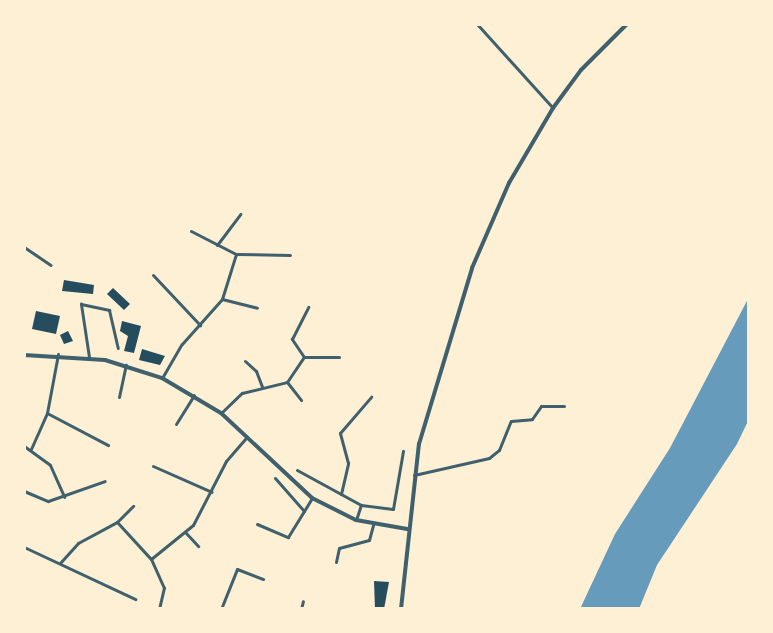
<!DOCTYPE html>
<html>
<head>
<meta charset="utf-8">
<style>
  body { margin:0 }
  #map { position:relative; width:773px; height:633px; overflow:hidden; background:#fdf0d5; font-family:"Archivo Narrow",sans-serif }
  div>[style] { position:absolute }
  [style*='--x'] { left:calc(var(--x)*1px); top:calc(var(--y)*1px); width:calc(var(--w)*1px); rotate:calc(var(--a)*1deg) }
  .water>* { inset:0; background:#669bbc }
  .building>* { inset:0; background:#264d5e }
  .minor>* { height:3px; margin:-1.5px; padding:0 1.5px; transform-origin:1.5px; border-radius:1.5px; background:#3f606c }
  .tertiary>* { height:4px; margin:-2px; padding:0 2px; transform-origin:2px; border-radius:2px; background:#3f606c }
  span { translate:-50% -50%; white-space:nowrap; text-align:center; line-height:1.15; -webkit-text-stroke:4.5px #fdf0d5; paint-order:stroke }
  .frame { position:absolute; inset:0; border:26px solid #fdf0d5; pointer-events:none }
</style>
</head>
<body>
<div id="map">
  <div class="water">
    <div style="clip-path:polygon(749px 297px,749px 419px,737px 444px,657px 565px,639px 609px,580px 609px,615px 534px,670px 448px)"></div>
  </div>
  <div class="building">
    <div style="clip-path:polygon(64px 280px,94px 285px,93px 294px,62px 291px)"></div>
    <div style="clip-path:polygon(113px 288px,130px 304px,124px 310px,107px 294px)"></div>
    <div style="clip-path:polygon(36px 311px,60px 316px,56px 334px,32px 329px)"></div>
    <div style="clip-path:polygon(122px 321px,141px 326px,134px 353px,124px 351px,128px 336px,120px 331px)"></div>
    <div style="clip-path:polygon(68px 331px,73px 341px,64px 344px,60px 335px)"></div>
    <div style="clip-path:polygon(142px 349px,165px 356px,160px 365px,139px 360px)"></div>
    <div style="clip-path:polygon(374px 581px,389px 582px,384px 609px,375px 609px)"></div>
  </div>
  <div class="minor">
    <div style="--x:477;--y:24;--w:113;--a:47.9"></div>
    <div style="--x:191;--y:231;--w:51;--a:27.1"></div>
    <div style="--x:217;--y:245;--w:39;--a:-53"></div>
    <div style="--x:24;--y:247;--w:32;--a:34"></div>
    <div style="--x:153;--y:275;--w:69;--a:46.8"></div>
    <div style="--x:222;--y:299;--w:36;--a:14"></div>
    <div style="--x:89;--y:357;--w:54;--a:-98.6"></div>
    <div style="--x:81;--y:304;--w:29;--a:12"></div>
    <div style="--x:109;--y:310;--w:39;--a:77"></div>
    <div style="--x:304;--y:357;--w:22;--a:-124"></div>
    <div style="--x:292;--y:339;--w:36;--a:-63"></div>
    <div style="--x:245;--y:361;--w:15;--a:42"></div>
    <div style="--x:256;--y:371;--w:17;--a:69"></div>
    <div style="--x:162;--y:378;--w:39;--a:-60"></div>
    <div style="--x:182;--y:344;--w:60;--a:-48.4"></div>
    <div style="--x:222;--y:299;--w:47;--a:-72.7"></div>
    <div style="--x:236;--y:254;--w:54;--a:1.1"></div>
    <div style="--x:287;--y:382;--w:23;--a:52"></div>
    <div style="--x:119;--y:397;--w:33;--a:-78"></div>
    <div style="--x:47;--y:413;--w:69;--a:27.7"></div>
    <div style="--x:221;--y:413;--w:29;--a:-44"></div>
    <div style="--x:242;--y:393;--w:46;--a:-13.7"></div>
    <div style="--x:287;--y:382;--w:30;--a:-56"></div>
    <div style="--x:304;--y:357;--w:35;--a:0"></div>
    <div style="--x:176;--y:424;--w:34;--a:-58"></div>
    <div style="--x:24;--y:446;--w:32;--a:36"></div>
    <div style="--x:50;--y:465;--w:35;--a:66"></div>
    <div style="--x:31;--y:449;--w:39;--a:-66"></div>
    <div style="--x:47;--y:413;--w:60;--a:-79.4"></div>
    <div style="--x:153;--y:466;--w:64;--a:23.8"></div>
    <div style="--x:297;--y:470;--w:73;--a:28.7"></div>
    <div style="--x:414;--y:475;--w:77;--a:-12.8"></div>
    <div style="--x:489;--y:458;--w:13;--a:-39"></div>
    <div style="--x:499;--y:450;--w:31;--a:-68"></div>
    <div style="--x:511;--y:421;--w:21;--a:-5"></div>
    <div style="--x:532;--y:419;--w:16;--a:-55"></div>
    <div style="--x:541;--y:406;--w:23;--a:0"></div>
    <div style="--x:275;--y:478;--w:44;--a:48.7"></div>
    <div style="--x:24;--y:491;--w:26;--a:23"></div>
    <div style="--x:48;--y:501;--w:60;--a:-19.3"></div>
    <div style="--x:341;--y:494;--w:32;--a:-77"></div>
    <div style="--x:348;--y:463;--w:31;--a:-105"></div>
    <div style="--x:340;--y:433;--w:48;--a:-49.3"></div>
    <div style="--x:356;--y:520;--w:16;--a:-72"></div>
    <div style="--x:361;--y:505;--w:32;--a:7"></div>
    <div style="--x:393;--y:509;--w:59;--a:-80.2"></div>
    <div style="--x:117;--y:522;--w:23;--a:-45"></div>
    <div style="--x:257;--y:524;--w:34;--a:23"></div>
    <div style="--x:288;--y:537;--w:46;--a:-58.4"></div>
    <div style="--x:186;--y:533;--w:18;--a:47"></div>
    <div style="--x:24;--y:547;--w:123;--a:25.1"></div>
    <div style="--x:336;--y:562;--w:14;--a:-78"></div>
    <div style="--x:339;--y:548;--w:31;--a:-15"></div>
    <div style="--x:369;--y:540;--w:16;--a:-75"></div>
    <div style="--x:60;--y:563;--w:27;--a:-48"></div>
    <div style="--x:78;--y:543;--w:44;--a:-28.3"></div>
    <div style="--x:117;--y:522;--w:49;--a:47.5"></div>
    <div style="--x:159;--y:609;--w:22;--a:-77"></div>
    <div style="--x:164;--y:588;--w:32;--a:-114"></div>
    <div style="--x:151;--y:559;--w:54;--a:-39"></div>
    <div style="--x:193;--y:525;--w:72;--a:-62.7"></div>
    <div style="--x:226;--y:461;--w:32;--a:-49"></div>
    <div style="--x:221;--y:609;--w:43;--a:-68.2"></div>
    <div style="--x:237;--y:569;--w:28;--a:21"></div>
    <div style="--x:301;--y:609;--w:8;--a:-76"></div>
  </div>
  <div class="tertiary">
    <div style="--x:24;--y:355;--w:81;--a:3.5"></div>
    <div style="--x:105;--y:360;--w:60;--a:17.5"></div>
    <div style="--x:162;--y:378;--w:69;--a:30.7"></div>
    <div style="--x:221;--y:413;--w:125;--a:43"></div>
    <div style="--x:312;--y:498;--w:49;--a:26.6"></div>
    <div style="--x:356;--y:520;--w:52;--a:10"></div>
    <div style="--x:401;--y:609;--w:166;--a:-83.8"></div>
    <div style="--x:419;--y:444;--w:184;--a:-73.2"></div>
    <div style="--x:472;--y:268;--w:93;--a:-66.5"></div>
    <div style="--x:509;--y:183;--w:87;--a:-59.6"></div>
    <div style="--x:553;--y:108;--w:47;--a:-53.6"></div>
    <div style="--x:581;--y:70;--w:65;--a:-45"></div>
  </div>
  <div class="frame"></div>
</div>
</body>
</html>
